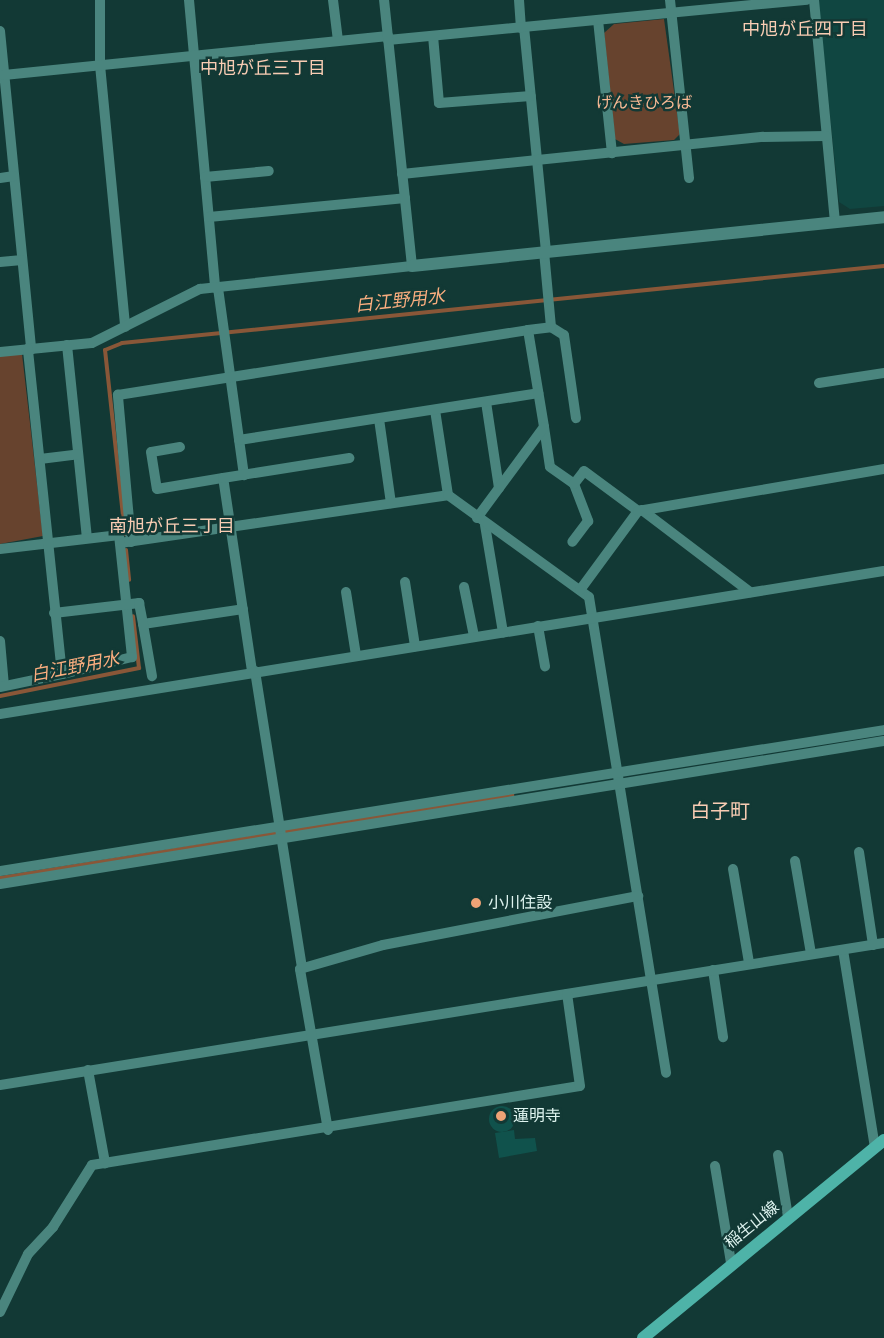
<!DOCTYPE html>
<html>
<head>
<meta charset="utf-8">
<style>
  body { margin:0 }
  #map { position:relative; width:884px; height:1338px; overflow:hidden; background:#123935; font-family:Montserrat,"Noto Sans JP",sans-serif }
  div>[style] { position:absolute }
  [style*='--x'] { left:calc(var(--x)*1px); top:calc(var(--y)*1px); width:calc(var(--w)*1px); rotate:calc(var(--a)*1deg) }
  .built>* { inset:0; background:#104641 }
  .green>* { inset:0; background:#67432e }
  .stream>* { height:4px; margin:-2px; padding:0 2px; transform-origin:2px; border-radius:2px; background:#895738 }
  .building>* { inset:0; background:#10524c }
  .round { border-radius:50% }
  .minor>* { height:10px; margin:-5px; padding:0 5px; transform-origin:5px; border-radius:5px; background:#4a857e }
  .tertiary>* { height:12px; margin:-6px; padding:0 6px; transform-origin:6px; border-radius:6px; background:#4a857e }
  .secondary>* { height:12px; margin:-6px; padding:0 6px; transform-origin:6px; border-radius:6px; background:#4eb3a8 }
  .dots>* { width:16px; height:16px; translate:-50% -50%; box-sizing:border-box; border:3px solid #123935; border-radius:50% }
  span { translate:-50% -50%; white-space:nowrap; text-align:center; line-height:1.15; -webkit-text-stroke:5px #123935; paint-order:stroke }
  .park-label { font-size:16px; color:#f8b994 }
  .poi-label { font-size:16px; color:#dff4f0 }
  .left { translate:0 -50%; text-align:left }
  .street-label { font-size:16px; color:#dff4f0 }
  .neighbourhood-label { font-size:18px; color:#f8ccb3 }
  .water-label { font-size:18px; color:#fbae7f; font-style:italic }
  .quarter-label { font-size:20px; color:#f8ccb3 }
</style>
</head>
<body>
<div id="map">
  <div class="built">
    <div style="clip-path:polygon(818px 0,884px 0,884px 206px,850px 209px,839px 202px)"></div>
  </div>
  <div class="green">
    <div style="clip-path:polygon(664px 19px,680px 134px,674px 140px,624px 144px,615px 139px,604px 33px,614px 24px)"></div>
    <div style="clip-path:polygon(22px 354px,43px 536px,0 544px,0 356px)"></div>
  </div>
  <div class="stream">
    <div style="--x:125;--y:534;--w:185;--a:-96.2"></div>
    <div style="--x:105;--y:350;--w:18;--a:-22"></div>
    <div style="--x:122;--y:343;--w:766;--a:-5.77"></div>
    <div style="--x:126;--y:550;--w:30;--a:84"></div>
    <div style="--x:0;--y:696;--w:142;--a:-11.4"></div>
    <div style="--x:139;--y:668;--w:52;--a:-96.6"></div>
    <div style="--x:0;--y:878;--w:519;--a:-9.21"></div>
  </div>
  <div class="building">
    <div class="round" style="left:489px;top:1106px;width:26px;height:26px"></div>
    <div style="clip-path:polygon(514px 1130px,515px 1139px,535px 1138px,537px 1151px,499px 1158px,495px 1133px)"></div>
  </div>
  <div class="minor">
    <div style="--x:100;--y:0;--w:65;--a:90"></div>
    <div style="--x:100;--y:65;--w:263;--a:84.5"></div>
    <div style="--x:189;--y:0;--w:289;--a:84.8"></div>
    <div style="--x:333;--y:0;--w:41;--a:83"></div>
    <div style="--x:519;--y:0;--w:28;--a:86"></div>
    <div style="--x:670;--y:0;--w:179;--a:83.9"></div>
    <div style="--x:814;--y:0;--w:223;--a:84.6"></div>
    <div style="--x:598;--y:20;--w:134;--a:84"></div>
    <div style="--x:524;--y:27;--w:225;--a:84.4"></div>
    <div style="--x:0;--y:31;--w:320;--a:84.4"></div>
    <div style="--x:433;--y:36;--w:67;--a:84.9"></div>
    <div style="--x:439;--y:103;--w:92;--a:-4.4"></div>
    <div style="--x:388;--y:40;--w:421;--a:-5.5"></div>
    <div style="--x:4;--y:75;--w:386;--a:-5.8"></div>
    <div style="--x:402;--y:174;--w:363;--a:-5.9"></div>
    <div style="--x:763;--y:137;--w:63;--a:-0.9"></div>
    <div style="--x:205;--y:177;--w:64;--a:-5.4"></div>
    <div style="--x:0;--y:178;--w:14;--a:-8"></div>
    <div style="--x:209;--y:217;--w:197;--a:-5.5"></div>
    <div style="--x:0;--y:262;--w:22;--a:-5"></div>
    <div style="--x:218;--y:288;--w:189;--a:82.1"></div>
    <div style="--x:551;--y:327;--w:15;--a:32"></div>
    <div style="--x:564;--y:335;--w:84;--a:81.8"></div>
    <div style="--x:528;--y:330;--w:23;--a:-7"></div>
    <div style="--x:551;--y:327;--w:75;--a:-95.3"></div>
    <div style="--x:67;--y:345;--w:194;--a:84.1"></div>
    <div style="--x:0;--y:352;--w:92;--a:-5.6"></div>
    <div style="--x:92;--y:343;--w:121;--a:-26.6"></div>
    <div style="--x:200;--y:289;--w:213;--a:-6.2"></div>
    <div style="--x:412;--y:266;--w:267;--a:-96"></div>
    <div style="--x:819;--y:383;--w:66;--a:-8.7"></div>
    <div style="--x:486;--y:402;--w:87;--a:81.4"></div>
    <div style="--x:435;--y:410;--w:86;--a:81.3"></div>
    <div style="--x:379;--y:419;--w:85;--a:81.9"></div>
    <div style="--x:544;--y:427;--w:40;--a:81.5"></div>
    <div style="--x:550;--y:467;--w:29;--a:35"></div>
    <div style="--x:574;--y:484;--w:40;--a:69"></div>
    <div style="--x:588;--y:521;--w:26;--a:127"></div>
    <div style="--x:239;--y:440;--w:303;--a:-8.9"></div>
    <div style="--x:180;--y:447;--w:29;--a:170"></div>
    <div style="--x:151;--y:452;--w:37;--a:81"></div>
    <div style="--x:157;--y:489;--w:67;--a:-9.5"></div>
    <div style="--x:40;--y:459;--w:38;--a:-7"></div>
    <div style="--x:574;--y:484;--w:16;--a:-52"></div>
    <div style="--x:584;--y:471;--w:67;--a:36.5"></div>
    <div style="--x:642;--y:510;--w:136;--a:37.2"></div>
    <div style="--x:485;--y:525;--w:109;--a:80.5"></div>
    <div style="--x:131;--y:542;--w:148;--a:-95.1"></div>
    <div style="--x:118;--y:395;--w:415;--a:-9"></div>
    <div style="--x:528;--y:330;--w:98;--a:80.6"></div>
    <div style="--x:544;--y:427;--w:113;--a:126.4"></div>
    <div style="--x:120;--y:543;--w:331;--a:-8.3"></div>
    <div style="--x:448;--y:495;--w:174;--a:35.9"></div>
    <div style="--x:589;--y:597;--w:482;--a:80.8"></div>
    <div style="--x:0;--y:549;--w:120;--a:-6.7"></div>
    <div style="--x:119;--y:535;--w:123;--a:83.9"></div>
    <div style="--x:132;--y:657;--w:72;--a:166.3"></div>
    <div style="--x:405;--y:582;--w:65;--a:81.1"></div>
    <div style="--x:464;--y:587;--w:50;--a:78.5"></div>
    <div style="--x:580;--y:590;--w:98;--a:-53.7"></div>
    <div style="--x:638;--y:511;--w:250;--a:-9.7"></div>
    <div style="--x:346;--y:592;--w:64;--a:81"></div>
    <div style="--x:54;--y:613;--w:86;--a:-6.7"></div>
    <div style="--x:139;--y:603;--w:21;--a:79"></div>
    <div style="--x:143;--y:624;--w:101;--a:-8.5"></div>
    <div style="--x:143;--y:624;--w:53;--a:80.2"></div>
    <div style="--x:538;--y:626;--w:41;--a:80.1"></div>
    <div style="--x:0;--y:641;--w:45;--a:84.9"></div>
    <div style="--x:252;--y:671;--w:195;--a:-98.5"></div>
    <div style="--x:223;--y:478;--w:128;--a:-9"></div>
    <div style="--x:255;--y:671;--w:301;--a:81"></div>
    <div style="--x:0;--y:687;--w:63;--a:-11.8"></div>
    <div style="--x:62;--y:674;--w:327;--a:-96"></div>
    <div style="--x:0;--y:714;--w:895;--a:-9.19"></div>
    <div style="--x:859;--y:852;--w:94;--a:81.4"></div>
    <div style="--x:795;--y:861;--w:94;--a:80.2"></div>
    <div style="--x:733;--y:869;--w:95;--a:80.3"></div>
    <div style="--x:0;--y:871;--w:895;--a:-9.06"></div>
    <div style="--x:0;--y:884;--w:895;--a:-9.19"></div>
    <div style="--x:843;--y:950;--w:200;--a:80.8"></div>
    <div style="--x:713;--y:970;--w:68;--a:81.5"></div>
    <div style="--x:88;--y:1070;--w:95;--a:79.6"></div>
    <div style="--x:0;--y:1085;--w:895;--a:-9.13"></div>
    <div style="--x:328;--y:1130;--w:163;--a:-99.9"></div>
    <div style="--x:300;--y:969;--w:86;--a:-16.1"></div>
    <div style="--x:383;--y:945;--w:260;--a:-10.9"></div>
    <div style="--x:778;--y:1155;--w:63;--a:80.8"></div>
    <div style="--x:715;--y:1166;--w:98;--a:80.6"></div>
    <div style="--x:0;--y:1312;--w:64;--a:-64.2"></div>
    <div style="--x:28;--y:1254;--w:37;--a:-47"></div>
    <div style="--x:53;--y:1227;--w:73;--a:-57.8"></div>
    <div style="--x:92;--y:1165;--w:494;--a:-9.2"></div>
    <div style="--x:580;--y:1086;--w:93;--a:-98"></div>
  </div>
  <div class="tertiary">
    <div style="--x:412;--y:266;--w:475;--a:-5.9"></div>
  </div>
  <div class="secondary">
    <div style="--x:643;--y:1338;--w:312;--a:-39.4"></div>
  </div>
  <div class="dots">
    <div style="left:476px;top:903px;background:#efa376"></div>
    <div style="left:501px;top:1116px;background:#efa376"></div>
  </div>
  <div class="park-label">
    <span style="left:644px;top:103px">げんきひろば</span>
  </div>
  <div class="poi-label">
    <span class="left" style="left:488px;top:903px">小川住設</span>
    <span class="left" style="left:513px;top:1116px">蓮明寺</span>
  </div>
  <div class="street-label">
    <span style="left:752px;top:1225px;rotate:-39deg">稲生山線</span>
  </div>
  <div class="neighbourhood-label">
    <span style="left:805px;top:29px">中旭が丘四丁目</span>
    <span style="left:263px;top:68px">中旭が丘三丁目</span>
    <span style="left:172px;top:526px">南旭が丘三丁目</span>
  </div>
  <div class="water-label">
    <span style="left:400px;top:301px;rotate:-6deg">白江野用水</span>
    <span style="left:75px;top:667px;rotate:-11deg">白江野用水</span>
  </div>
  <div class="quarter-label">
    <span style="left:720px;top:811px">白子町</span>
  </div>
</div>
</body>
</html>
